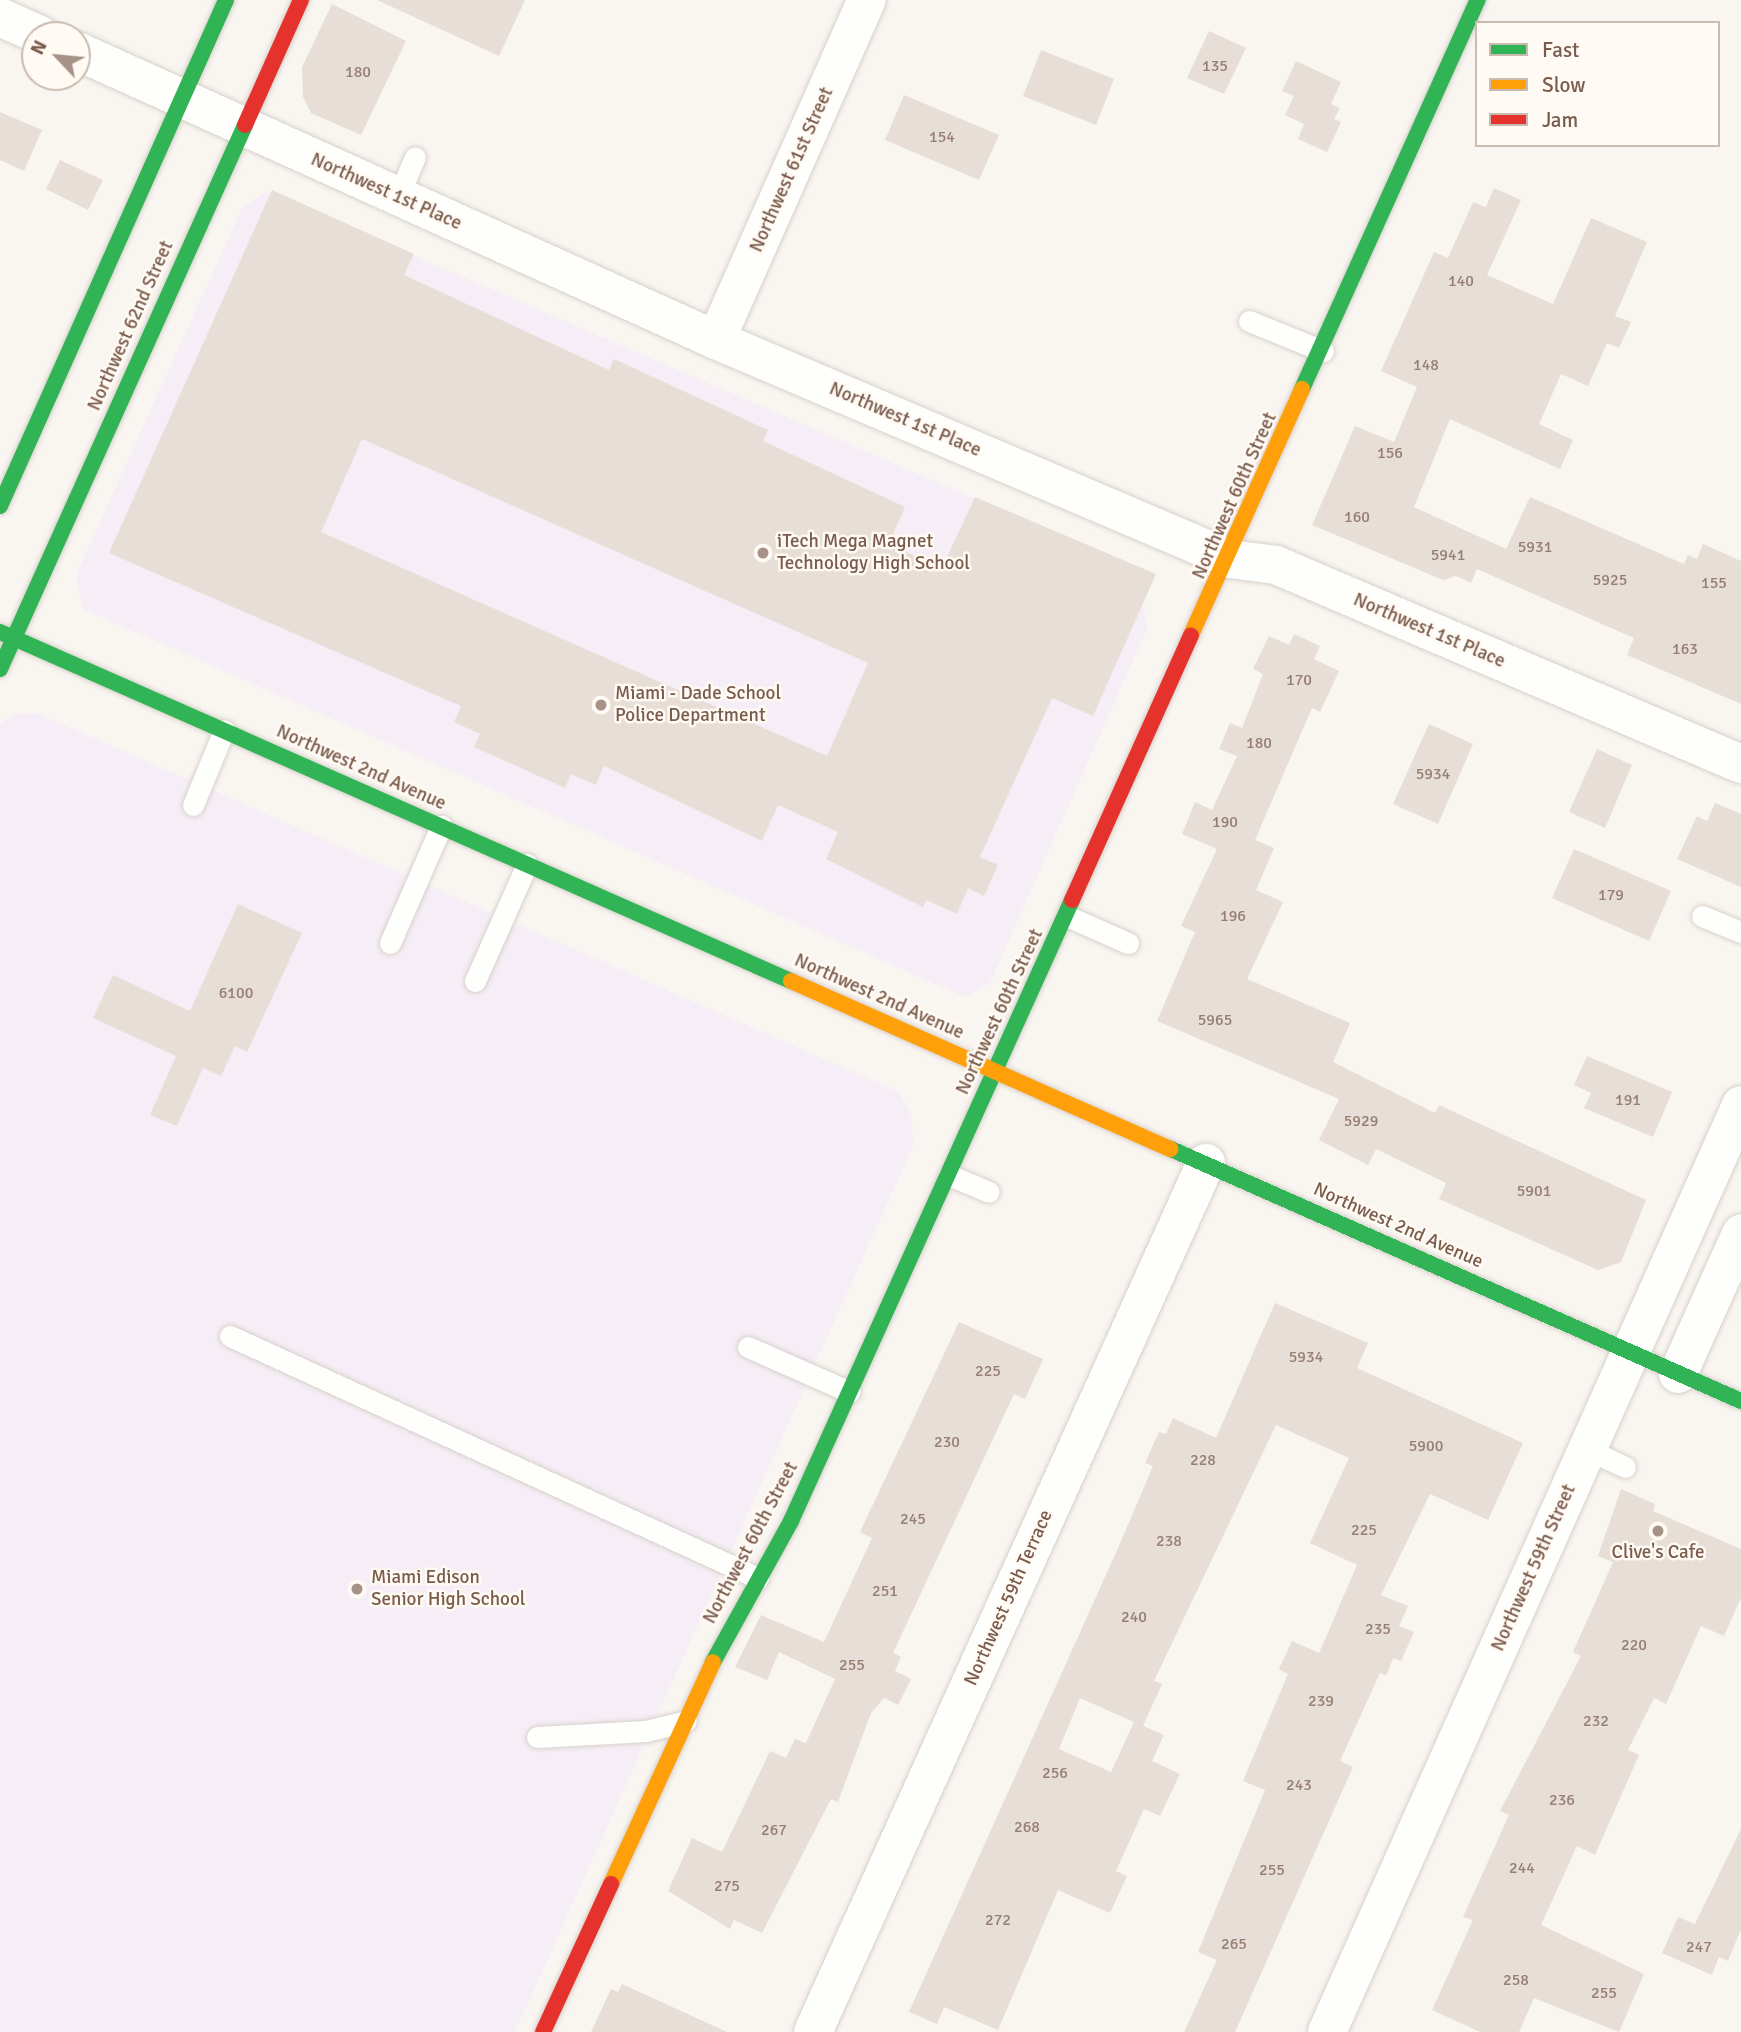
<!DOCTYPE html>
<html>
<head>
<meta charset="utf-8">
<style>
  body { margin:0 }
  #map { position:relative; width:1741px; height:2032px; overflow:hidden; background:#f9f5f0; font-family:Signika,sans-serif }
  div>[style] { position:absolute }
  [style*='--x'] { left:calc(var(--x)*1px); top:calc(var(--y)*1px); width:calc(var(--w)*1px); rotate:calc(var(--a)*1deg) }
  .education>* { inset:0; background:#f6eef6 }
  .building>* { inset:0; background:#e6ded7 }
  .roads { filter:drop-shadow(0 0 2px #d7d1cb) drop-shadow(0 0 2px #d7d1cb) }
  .lane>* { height:21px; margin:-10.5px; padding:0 10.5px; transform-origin:10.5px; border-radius:10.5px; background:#fefefd }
  .street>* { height:38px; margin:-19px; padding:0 19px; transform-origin:19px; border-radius:19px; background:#fefefd }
  .fast>* { height:16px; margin:-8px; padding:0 8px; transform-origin:8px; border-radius:8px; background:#30b455 }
  .slow>* { height:16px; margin:-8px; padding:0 8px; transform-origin:8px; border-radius:8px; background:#ff9f0a }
  .jam>* { height:16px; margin:-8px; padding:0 8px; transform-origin:8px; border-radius:8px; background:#e5322d }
  .dots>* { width:19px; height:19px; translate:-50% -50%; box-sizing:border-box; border:4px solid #fffaf3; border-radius:50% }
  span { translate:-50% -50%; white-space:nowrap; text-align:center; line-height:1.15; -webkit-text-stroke:5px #fffaf3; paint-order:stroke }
  .number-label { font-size:16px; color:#977e72 }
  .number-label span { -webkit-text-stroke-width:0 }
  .street-label { font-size:19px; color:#7a5c4d }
  .poi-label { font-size:19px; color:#7a5c4d }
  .left { translate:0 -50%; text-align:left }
  .legend { position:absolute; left:1475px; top:21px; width:245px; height:126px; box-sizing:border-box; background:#fffaf3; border:2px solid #cabbb1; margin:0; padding:9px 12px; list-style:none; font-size:21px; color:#7a5c4d }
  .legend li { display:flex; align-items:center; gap:14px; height:35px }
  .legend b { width:35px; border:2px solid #cabbb1 }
  .north { position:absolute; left:21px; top:21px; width:70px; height:70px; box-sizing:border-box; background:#fffaf3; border:2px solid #cabbb1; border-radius:50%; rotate:296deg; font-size:19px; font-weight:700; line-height:28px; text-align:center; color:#7a5c4d }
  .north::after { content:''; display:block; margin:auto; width:24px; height:32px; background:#a69286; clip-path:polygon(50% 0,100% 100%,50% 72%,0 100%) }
</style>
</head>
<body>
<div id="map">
  <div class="education">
    <div style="clip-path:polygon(267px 192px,1133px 567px,1148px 626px,990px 983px,965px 997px,83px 609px,76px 575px,243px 206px)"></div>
    <div style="clip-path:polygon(14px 713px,37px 713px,899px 1092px,912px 1117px,913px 1146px,515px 2032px,0 2032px,0 724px)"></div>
  </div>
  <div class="building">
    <div style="clip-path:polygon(377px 0,525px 0,499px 56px)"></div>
    <div style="clip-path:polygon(332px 4px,406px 41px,361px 135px,311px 113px,303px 97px,302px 67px)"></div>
    <div style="clip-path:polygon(1209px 31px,1246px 48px,1224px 94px,1187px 78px)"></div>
    <div style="clip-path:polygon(1041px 50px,1114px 79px,1096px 125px,1023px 96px)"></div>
    <div style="clip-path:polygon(1296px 61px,1341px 82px,1331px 104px,1340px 108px,1334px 119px,1341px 122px,1327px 152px,1298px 139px,1304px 124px,1285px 115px,1294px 96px,1282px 91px)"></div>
    <div style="clip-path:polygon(904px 95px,999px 135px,979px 180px,885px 140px)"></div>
    <div style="clip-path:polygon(0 112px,42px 130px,24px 171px,0 160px)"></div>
    <div style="clip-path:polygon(60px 160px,103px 180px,88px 210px,46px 189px)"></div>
    <div style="clip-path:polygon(1494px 188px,1521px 200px,1487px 275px,1553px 304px,1591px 218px,1647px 242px,1615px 316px,1631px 322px,1619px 348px,1607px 343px,1588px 386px,1561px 374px,1539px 424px,1573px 440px,1560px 469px,1450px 419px,1414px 507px,1506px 549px,1530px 497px,1684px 564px,1688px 555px,1697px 559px,1703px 544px,1741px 561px,1741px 704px,1627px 655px,1634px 638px,1477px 569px,1471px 583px,1456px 576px,1443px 580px,1312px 525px,1355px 426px,1394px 442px,1417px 387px,1381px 371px,1434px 252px,1448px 258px,1473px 202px,1486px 207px)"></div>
    <div style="clip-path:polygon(evenodd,272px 190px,414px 254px,404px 275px,609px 370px,614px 359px,768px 430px,763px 441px,905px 507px,889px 544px,942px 568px,975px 497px,1156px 574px,1093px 716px,1052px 698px,980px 857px,998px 865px,984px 896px,968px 888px,957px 914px,926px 900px,923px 907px,826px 859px,838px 832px,778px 805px,762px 841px,604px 766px,596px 785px,571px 774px,565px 788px,474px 747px,480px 734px,454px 722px,461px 706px,109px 553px,272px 190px,362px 439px,868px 663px,827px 756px,321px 532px,362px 439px)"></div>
    <div style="clip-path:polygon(1294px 634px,1320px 646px,1314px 659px,1339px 671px,1320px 712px,1312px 708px,1255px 840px,1274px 848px,1256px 890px,1283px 902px,1247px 979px,1350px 1023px,1333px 1062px,1435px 1113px,1439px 1105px,1646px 1200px,1621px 1262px,1598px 1270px,1439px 1199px,1446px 1183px,1376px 1149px,1368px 1165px,1319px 1140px,1339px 1099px,1157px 1021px,1195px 932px,1181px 926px,1217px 849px,1182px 834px,1195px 802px,1212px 810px,1237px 756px,1219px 749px,1230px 723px,1242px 728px,1263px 674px,1253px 669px,1269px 636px,1289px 645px)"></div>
    <div style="clip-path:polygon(1429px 724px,1473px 744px,1438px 824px,1393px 804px)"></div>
    <div style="clip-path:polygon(1597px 749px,1632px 765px,1605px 828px,1569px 812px)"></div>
    <div style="clip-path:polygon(1715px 803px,1741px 814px,1741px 887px,1677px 859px,1697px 816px,1707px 821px)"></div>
    <div style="clip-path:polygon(1574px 849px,1671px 891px,1649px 941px,1552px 898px)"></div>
    <div style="clip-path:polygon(238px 904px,302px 933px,247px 1052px,235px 1046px,221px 1076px,203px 1068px,177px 1126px,150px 1115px,176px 1056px,93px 1018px,113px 975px,190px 1011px)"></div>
    <div style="clip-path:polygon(1587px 1056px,1672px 1092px,1653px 1137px,1584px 1108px,1591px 1093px,1574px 1085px)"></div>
    <div style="clip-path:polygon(1275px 1303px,1368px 1343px,1357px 1368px,1523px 1443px,1488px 1520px,1430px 1494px,1381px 1595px,1408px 1606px,1399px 1626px,1414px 1632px,1401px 1661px,1393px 1658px,1386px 1676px,1380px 1673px,1340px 1761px,1353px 1767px,1235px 2032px,1184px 2032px,1217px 1960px,1198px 1952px,1265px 1790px,1243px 1781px,1288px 1674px,1279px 1669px,1292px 1641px,1319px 1653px,1357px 1565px,1310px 1543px,1349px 1458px,1276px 1425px,1154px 1681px,1162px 1684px,1143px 1726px,1080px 1698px,1059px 1749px,1111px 1772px,1134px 1722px,1164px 1735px,1152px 1761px,1180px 1774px,1160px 1816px,1144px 1809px,1116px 1871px,1127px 1876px,1110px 1913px,1058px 1890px,998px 2030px,944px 2007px,937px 2024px,909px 2012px,1118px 1548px,1153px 1466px,1145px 1463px,1159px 1432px,1166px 1434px,1173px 1418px,1216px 1438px)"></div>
    <div style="clip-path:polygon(959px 1322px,1043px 1359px,1025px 1399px,1014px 1394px,893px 1653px,901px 1657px,895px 1671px,911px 1679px,898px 1705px,884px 1698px,871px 1713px,838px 1802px,831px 1799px,762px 1933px,734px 1920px,730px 1929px,668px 1891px,692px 1838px,722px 1852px,770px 1751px,786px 1758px,795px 1739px,806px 1743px,835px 1679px,779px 1652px,767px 1680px,735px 1667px,761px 1615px,824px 1642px,872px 1538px,860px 1532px)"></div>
    <div style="clip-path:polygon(1621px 1489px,1655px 1504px,1653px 1511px,1741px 1549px,1741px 1598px,1724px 1636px,1701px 1626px,1666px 1704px,1654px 1698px,1628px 1750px,1639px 1755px,1595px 1855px,1577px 1846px,1541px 1925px,1644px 1974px,1619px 2032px,1534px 1998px,1519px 2032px,1480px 2032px,1432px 2010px,1473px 1920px,1463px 1917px,1509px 1815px,1500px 1811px,1581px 1656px,1573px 1652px,1613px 1562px,1598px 1556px)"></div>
    <div style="clip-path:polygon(1741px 1829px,1741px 1929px,1728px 1961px,1719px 1957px,1712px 1975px,1662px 1953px,1678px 1917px,1695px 1924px)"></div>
    <div style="clip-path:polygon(622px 1984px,727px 2032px,591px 2032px,611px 1989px,618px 1992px)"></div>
  </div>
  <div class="roads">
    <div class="lane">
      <div style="--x:398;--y:197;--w:43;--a:-67"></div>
      <div style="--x:1249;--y:321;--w:80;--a:22.1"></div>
      <div style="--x:193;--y:805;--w:81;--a:-67.5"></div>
      <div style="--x:1067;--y:916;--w:67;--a:23.9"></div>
      <div style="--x:1702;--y:916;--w:42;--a:22.3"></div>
      <div style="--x:390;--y:943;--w:128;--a:-66.4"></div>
      <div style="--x:475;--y:981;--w:128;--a:-66"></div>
      <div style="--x:949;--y:1175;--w:43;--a:23"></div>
      <div style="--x:230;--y:1336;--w:581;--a:24.62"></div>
      <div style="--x:748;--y:1347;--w:111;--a:23.8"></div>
      <div style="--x:1587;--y:1449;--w:42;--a:25.3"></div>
      <div style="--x:537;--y:1737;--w:109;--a:-3.2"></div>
      <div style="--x:646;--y:1731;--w:41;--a:-14"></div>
    </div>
    <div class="street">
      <div style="--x:0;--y:17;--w:44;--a:24.2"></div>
      <div style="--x:77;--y:51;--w:701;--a:24.34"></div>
      <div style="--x:716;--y:340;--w:559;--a:23.08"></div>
      <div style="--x:1230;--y:559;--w:46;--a:7.4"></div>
      <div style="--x:1276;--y:565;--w:506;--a:23.17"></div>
      <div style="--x:716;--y:340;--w:372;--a:-66.1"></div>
      <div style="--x:1678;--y:1374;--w:154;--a:-65.8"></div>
      <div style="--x:813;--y:2032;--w:954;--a:-65.67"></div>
      <div style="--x:1327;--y:2032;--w:1015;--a:-65.93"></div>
    </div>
    <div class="fast">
      <div style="--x:1302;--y:389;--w:427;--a:-65.7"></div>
      <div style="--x:0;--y:506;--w:554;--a:-65.93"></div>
      <div style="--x:0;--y:632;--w:865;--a:23.81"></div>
      <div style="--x:0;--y:669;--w:597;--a:-65.75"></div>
      <div style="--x:1171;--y:1149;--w:623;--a:23.85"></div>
      <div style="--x:713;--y:1662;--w:161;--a:-61"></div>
      <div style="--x:791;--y:1521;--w:682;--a:-65.65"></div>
    </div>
    <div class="slow">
      <div style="--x:1191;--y:635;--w:270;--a:-65.7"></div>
      <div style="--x:791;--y:981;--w:415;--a:23.9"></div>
      <div style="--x:611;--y:1884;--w:244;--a:-65.3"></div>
    </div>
    <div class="jam">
      <div style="--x:245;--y:125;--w:137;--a:-65.9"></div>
      <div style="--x:1072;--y:900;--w:290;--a:-65.8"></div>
      <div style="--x:543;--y:2032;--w:163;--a:-65.3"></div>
    </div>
  </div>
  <div class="dots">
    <div style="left:763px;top:553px;background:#a69286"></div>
    <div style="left:601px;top:705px;background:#a69286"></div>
    <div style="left:1658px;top:1531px;background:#a69286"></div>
    <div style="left:357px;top:1589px;background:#a69286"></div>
  </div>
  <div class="number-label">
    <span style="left:1215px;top:66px">135</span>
    <span style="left:358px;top:72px">180</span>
    <span style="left:942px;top:137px">154</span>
    <span style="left:1461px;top:281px">140</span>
    <span style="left:1426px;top:365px">148</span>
    <span style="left:1390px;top:453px">156</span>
    <span style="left:1357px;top:517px">160</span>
    <span style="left:1535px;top:547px">5931</span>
    <span style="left:1448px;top:555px">5941</span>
    <span style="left:1610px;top:580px">5925</span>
    <span style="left:1714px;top:583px">155</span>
    <span style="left:1685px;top:649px">163</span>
    <span style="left:1299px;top:680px">170</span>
    <span style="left:1259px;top:743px">180</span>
    <span style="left:1433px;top:774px">5934</span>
    <span style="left:1225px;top:822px">190</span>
    <span style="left:1611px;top:895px">179</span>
    <span style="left:1233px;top:916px">196</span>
    <span style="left:236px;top:993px">6100</span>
    <span style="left:1215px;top:1020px">5965</span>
    <span style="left:1628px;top:1100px">191</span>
    <span style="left:1361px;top:1121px">5929</span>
    <span style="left:1534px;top:1191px">5901</span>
    <span style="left:1306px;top:1357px">5934</span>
    <span style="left:988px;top:1371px">225</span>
    <span style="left:947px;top:1442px">230</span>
    <span style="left:1426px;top:1446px">5900</span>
    <span style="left:1203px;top:1460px">228</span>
    <span style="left:913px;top:1519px">245</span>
    <span style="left:1364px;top:1530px">225</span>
    <span style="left:1169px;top:1541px">238</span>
    <span style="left:885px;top:1591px">251</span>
    <span style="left:1134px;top:1617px">240</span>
    <span style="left:1378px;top:1629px">235</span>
    <span style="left:1634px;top:1645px">220</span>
    <span style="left:852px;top:1665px">255</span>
    <span style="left:1321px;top:1701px">239</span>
    <span style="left:1596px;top:1721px">232</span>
    <span style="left:1055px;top:1773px">256</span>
    <span style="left:1299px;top:1785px">243</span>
    <span style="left:1562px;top:1800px">236</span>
    <span style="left:1027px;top:1827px">268</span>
    <span style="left:774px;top:1830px">267</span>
    <span style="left:1522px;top:1868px">244</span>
    <span style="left:1272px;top:1870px">255</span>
    <span style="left:727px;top:1886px">275</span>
    <span style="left:998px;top:1920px">272</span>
    <span style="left:1234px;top:1944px">265</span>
    <span style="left:1699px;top:1947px">247</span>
    <span style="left:1516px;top:1980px">258</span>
    <span style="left:1604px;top:1993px">255</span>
  </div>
  <div class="street-label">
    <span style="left:792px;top:170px;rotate:-66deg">Northwest 61st Street</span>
    <span style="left:386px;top:192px;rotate:24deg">Northwest 1st Place</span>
    <span style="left:131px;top:326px;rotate:-66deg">Northwest 62nd Street</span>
    <span style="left:905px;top:420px;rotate:23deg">Northwest 1st Place</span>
    <span style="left:1235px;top:496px;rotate:-66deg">Northwest 60th Street</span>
    <span style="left:1429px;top:631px;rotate:23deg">Northwest 1st Place</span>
    <span style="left:361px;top:768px;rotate:24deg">Northwest 2nd Avenue</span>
    <span style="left:879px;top:997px;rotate:24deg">Northwest 2nd Avenue</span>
    <span style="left:1000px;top:1012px;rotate:-65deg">Northwest 60th Street</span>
    <span style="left:1398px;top:1226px;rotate:24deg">Northwest 2nd Avenue</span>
    <span style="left:751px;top:1543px;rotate:-62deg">Northwest 60th Street</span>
    <span style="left:1534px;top:1568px;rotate:-66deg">Northwest 59th Street</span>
    <span style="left:1009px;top:1598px;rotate:-66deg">Northwest 59th Terrace</span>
  </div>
  <div class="poi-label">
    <span class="left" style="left:777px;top:553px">iTech Mega Magnet<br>Technology High School</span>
    <span class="left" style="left:615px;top:705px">Miami - Dade School<br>Police Department</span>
    <span style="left:1658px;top:1553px">Clive's Cafe</span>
    <span class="left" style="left:371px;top:1589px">Miami Edison<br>Senior High School</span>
  </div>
  <ul class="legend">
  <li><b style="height:9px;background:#30b455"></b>Fast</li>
  <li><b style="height:9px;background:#ff9f0a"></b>Slow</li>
  <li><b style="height:9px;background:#e5322d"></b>Jam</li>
  </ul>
  <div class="north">N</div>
</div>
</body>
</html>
